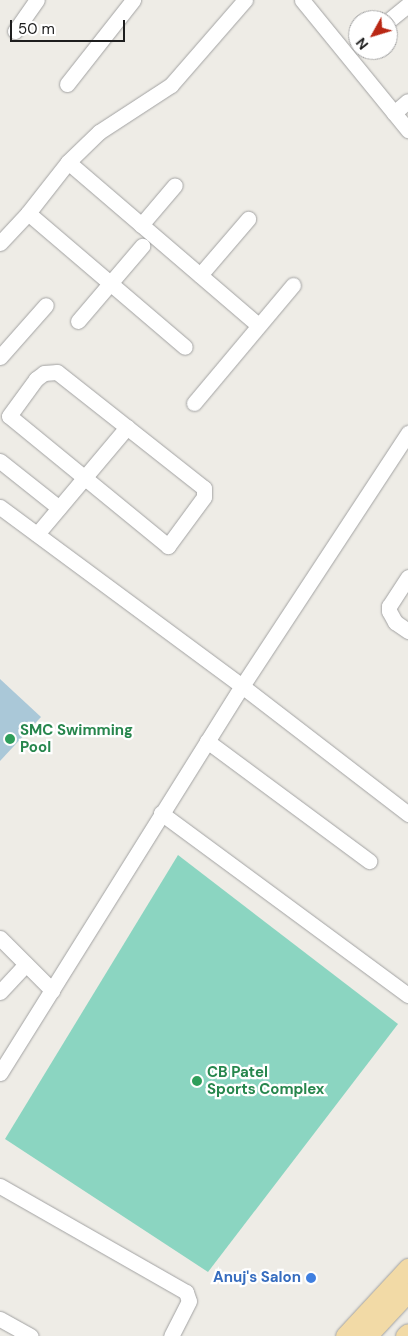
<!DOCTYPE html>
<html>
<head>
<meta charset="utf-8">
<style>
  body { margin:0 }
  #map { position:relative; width:408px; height:1336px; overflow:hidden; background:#eeece6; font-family:"DM Sans",sans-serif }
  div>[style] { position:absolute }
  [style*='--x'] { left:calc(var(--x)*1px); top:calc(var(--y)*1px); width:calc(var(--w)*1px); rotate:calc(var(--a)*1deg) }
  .pitch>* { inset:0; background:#8bd5c1 }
  .water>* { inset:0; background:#aac8d8 }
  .roads { filter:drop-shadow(0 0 1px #a2a2a2) drop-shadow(0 0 1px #a2a2a2) }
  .minor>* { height:15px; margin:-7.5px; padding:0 7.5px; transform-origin:7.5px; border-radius:7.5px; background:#fff }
  .major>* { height:19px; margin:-9.5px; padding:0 9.5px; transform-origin:9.5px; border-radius:9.5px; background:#f2daa6 }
  .dots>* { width:14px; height:14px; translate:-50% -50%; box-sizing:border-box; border:2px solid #fff; border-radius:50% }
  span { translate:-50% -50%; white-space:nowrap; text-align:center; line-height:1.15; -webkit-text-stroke:4.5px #fff; paint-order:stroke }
  .leisure-label { font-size:15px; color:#27864d; font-weight:700 }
  .left { translate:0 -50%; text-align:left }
  .shop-label { font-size:15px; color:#366cbe; font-weight:700 }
  .right { translate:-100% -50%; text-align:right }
  .north { position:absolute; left:348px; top:10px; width:50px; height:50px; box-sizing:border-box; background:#fff; border:1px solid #a5a5a5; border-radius:50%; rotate:231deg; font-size:14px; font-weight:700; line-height:20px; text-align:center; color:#1e1e1e }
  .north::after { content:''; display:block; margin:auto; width:18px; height:22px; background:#b92714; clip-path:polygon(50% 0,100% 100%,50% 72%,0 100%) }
  .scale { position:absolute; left:10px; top:20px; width:115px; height:22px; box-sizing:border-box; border:2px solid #1e1e1e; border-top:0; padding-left:6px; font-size:15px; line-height:18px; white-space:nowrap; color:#1e1e1e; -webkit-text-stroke:4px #fff; paint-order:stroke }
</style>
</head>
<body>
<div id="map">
  <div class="pitch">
    <div style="clip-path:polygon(178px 855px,398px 1024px,208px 1272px,5px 1139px)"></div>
  </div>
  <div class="water">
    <div style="clip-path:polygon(0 679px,41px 717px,0 761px)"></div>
  </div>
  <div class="roads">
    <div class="minor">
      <div style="--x:302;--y:0;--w:168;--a:50.8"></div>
      <div style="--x:388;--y:21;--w:26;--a:-39"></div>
      <div style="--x:15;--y:31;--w:38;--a:-55"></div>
      <div style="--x:67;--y:84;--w:107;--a:-51.8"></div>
      <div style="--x:394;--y:113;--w:18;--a:-41"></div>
      <div style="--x:68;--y:162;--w:250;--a:40.6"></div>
      <div style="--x:28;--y:213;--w:206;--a:40.5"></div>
      <div style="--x:141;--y:225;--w:52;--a:-49.6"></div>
      <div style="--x:0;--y:243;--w:41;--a:-47"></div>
      <div style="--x:28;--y:213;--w:65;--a:-51.9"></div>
      <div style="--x:68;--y:162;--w:43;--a:-44.1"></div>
      <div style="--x:99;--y:132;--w:86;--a:-33.1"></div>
      <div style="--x:171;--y:85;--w:113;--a:-49"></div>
      <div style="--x:200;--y:275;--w:74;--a:-49.4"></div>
      <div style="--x:78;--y:321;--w:99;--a:-49.5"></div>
      <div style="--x:0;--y:357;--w:69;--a:-48.5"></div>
      <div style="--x:57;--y:372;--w:187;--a:38.3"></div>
      <div style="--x:204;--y:488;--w:9;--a:90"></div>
      <div style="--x:204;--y:497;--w:61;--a:126.3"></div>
      <div style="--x:168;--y:546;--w:205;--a:-140.7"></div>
      <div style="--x:9;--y:416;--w:46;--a:-53.9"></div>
      <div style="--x:36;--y:379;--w:10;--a:-37"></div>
      <div style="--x:44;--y:373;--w:13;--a:-4"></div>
      <div style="--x:194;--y:403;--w:154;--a:-50"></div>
      <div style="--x:0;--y:461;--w:75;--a:38.5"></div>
      <div style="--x:0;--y:507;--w:301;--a:36.5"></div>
      <div style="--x:242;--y:686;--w:210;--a:37.6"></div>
      <div style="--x:37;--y:534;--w:140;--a:-49.9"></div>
      <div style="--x:408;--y:577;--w:35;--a:123"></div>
      <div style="--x:389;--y:606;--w:5;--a:90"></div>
      <div style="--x:389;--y:611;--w:13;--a:61"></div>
      <div style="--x:395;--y:622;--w:16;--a:35"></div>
      <div style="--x:207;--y:741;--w:202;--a:36.5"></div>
      <div style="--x:161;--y:813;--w:307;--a:36.4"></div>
      <div style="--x:0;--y:938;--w:74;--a:45"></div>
      <div style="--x:0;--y:992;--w:38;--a:-47"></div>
      <div style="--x:0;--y:1073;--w:456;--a:-58"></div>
      <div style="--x:242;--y:686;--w:303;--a:-56.7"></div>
      <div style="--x:0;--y:1186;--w:214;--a:29.7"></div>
      <div style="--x:186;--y:1292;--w:9;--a:72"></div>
      <div style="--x:189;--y:1301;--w:39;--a:117"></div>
      <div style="--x:0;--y:1319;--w:35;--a:29"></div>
    </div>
    <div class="major">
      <div style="--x:345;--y:1336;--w:93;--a:-47.2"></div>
      <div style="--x:367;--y:1336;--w:60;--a:-47"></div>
      <div style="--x:405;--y:1336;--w:4;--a:-45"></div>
    </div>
  </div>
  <div class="dots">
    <div style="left:10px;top:739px;background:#2e9e5b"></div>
    <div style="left:197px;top:1081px;background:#2e9e5b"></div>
    <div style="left:311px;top:1278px;background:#3f7fe0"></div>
  </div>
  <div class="leisure-label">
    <span class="left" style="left:20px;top:739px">SMC Swimming<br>Pool</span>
    <span class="left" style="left:207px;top:1081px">CB Patel<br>Sports Complex</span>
  </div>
  <div class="shop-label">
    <span class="right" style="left:301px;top:1278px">Anuj's Salon</span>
  </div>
  <div class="north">N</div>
  <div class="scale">50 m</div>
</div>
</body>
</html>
